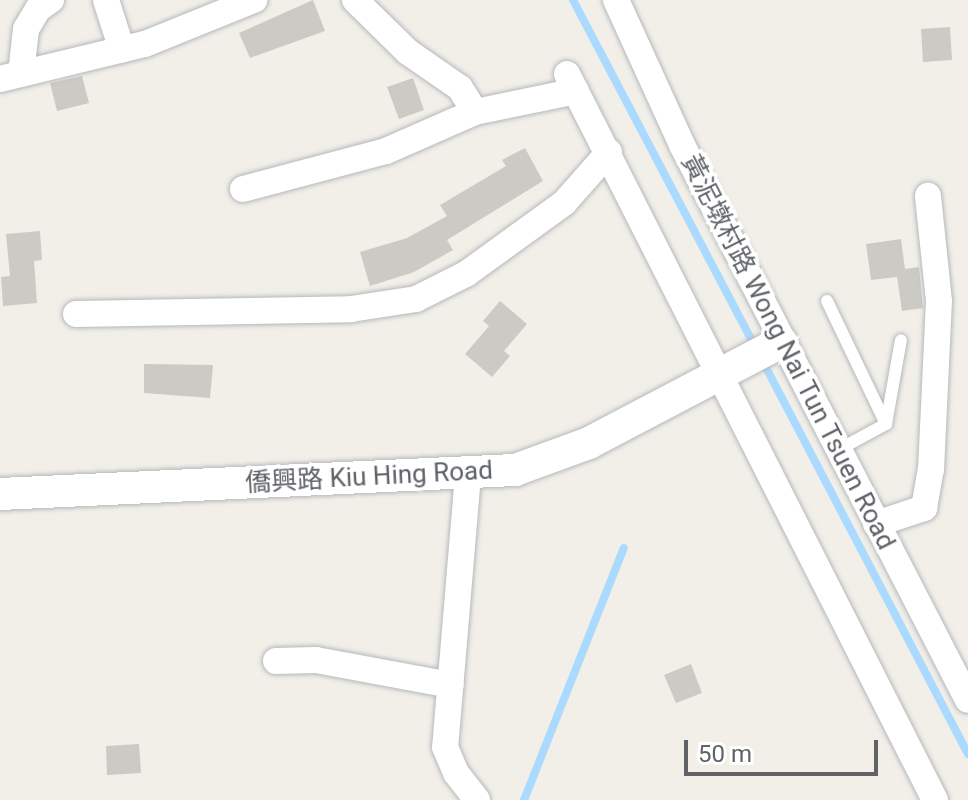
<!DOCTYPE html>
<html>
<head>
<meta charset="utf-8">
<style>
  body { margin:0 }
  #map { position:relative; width:968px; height:800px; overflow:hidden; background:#f1efe8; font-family:Roboto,"Noto Sans TC",sans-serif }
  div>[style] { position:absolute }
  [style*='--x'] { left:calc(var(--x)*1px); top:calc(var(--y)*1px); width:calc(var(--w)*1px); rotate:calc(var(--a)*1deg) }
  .stream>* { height:8px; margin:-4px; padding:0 4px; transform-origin:4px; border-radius:4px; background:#aadaff }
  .building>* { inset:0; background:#cccac5 }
  .roads { filter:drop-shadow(0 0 2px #b5b8bc) drop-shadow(0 0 2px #b5b8bc) }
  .service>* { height:12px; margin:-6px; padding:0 6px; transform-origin:6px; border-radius:6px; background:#fff }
  .minor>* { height:26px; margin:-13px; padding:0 13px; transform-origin:13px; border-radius:13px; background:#fff }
  .tertiary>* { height:32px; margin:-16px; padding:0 16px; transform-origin:16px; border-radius:16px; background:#fff }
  span { translate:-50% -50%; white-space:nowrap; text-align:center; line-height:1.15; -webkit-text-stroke:7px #fff; paint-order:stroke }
  .street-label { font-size:26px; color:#5f6368 }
  .scale { position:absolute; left:684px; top:740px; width:194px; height:36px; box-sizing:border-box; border:4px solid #5f6368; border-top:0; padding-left:10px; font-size:24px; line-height:28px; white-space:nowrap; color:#5f6368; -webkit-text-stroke:6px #fff; paint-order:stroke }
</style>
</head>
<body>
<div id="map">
  <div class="stream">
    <div style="--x:573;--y:0;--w:391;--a:62.3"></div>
    <div style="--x:761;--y:358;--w:447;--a:62.4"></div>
    <div style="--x:524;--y:800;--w:271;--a:-68.4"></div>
  </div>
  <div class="building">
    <div style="clip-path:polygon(313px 0,325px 31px,250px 58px,239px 33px)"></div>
    <div style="clip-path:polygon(950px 27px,952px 60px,923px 62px,921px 29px)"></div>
    <div style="clip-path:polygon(82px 76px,89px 103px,57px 111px,50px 83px)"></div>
    <div style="clip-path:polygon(413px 78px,424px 110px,399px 119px,387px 87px)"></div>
    <div style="clip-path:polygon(525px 148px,543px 181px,447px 240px,453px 250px,414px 272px,370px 286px,360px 252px,407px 238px,447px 216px,440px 205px,506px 166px,502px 160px)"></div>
    <div style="clip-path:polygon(40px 231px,42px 260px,34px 261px,37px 303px,3px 306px,1px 277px,10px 276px,6px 234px)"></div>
    <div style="clip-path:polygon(901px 239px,905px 269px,919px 267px,923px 308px,902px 311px,897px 277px,871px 280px,866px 244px)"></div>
    <div style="clip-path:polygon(500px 301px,527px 324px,504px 351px,510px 356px,492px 377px,465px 354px,489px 326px,483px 321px)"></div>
    <div style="clip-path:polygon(144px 364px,213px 365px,210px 398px,144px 393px)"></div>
    <div style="clip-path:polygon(691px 664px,702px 693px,676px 703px,664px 675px)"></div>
    <div style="clip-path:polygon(139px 744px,141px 773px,107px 775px,106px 746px)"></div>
  </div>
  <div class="roads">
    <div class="service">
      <div style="--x:827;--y:301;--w:136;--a:64.4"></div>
      <div style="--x:838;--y:450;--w:55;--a:-28.4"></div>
      <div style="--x:886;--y:424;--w:85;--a:-79.9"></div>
    </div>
    <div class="minor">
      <div style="--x:106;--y:0;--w:52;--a:72.3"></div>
      <div style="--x:355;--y:0;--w:74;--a:44.5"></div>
      <div style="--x:408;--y:52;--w:63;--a:34.7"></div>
      <div style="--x:460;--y:88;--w:28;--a:58"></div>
      <div style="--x:616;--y:0;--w:159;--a:65.5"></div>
      <div style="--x:682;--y:145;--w:624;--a:62.74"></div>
      <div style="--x:21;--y:74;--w:45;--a:-83.7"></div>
      <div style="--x:26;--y:29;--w:23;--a:-59"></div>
      <div style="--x:38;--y:9;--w:16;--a:-35"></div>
      <div style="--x:567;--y:74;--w:814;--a:63.12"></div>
      <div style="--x:0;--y:79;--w:149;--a:-13.6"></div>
      <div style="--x:145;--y:44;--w:118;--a:-22"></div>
      <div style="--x:243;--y:189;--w:148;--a:-14.9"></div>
      <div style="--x:386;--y:151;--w:97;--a:-23.7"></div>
      <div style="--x:475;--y:112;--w:103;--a:-11.7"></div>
      <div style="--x:76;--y:314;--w:275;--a:-1"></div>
      <div style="--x:351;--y:309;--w:66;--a:-8.7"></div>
      <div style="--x:416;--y:299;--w:56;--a:-26.6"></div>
      <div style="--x:466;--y:274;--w:121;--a:-35.9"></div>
      <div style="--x:564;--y:203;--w:68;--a:-48.6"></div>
      <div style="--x:468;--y:475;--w:273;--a:94.8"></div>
      <div style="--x:445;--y:747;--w:28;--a:67"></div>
      <div style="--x:456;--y:773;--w:34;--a:52"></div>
      <div style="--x:876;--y:524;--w:51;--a:-18.4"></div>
      <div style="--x:924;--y:508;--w:39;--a:-80"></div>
      <div style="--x:931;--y:470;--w:169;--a:-87.3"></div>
      <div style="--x:939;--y:301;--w:106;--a:-96"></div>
      <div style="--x:276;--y:661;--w:40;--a:-1.4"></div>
      <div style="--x:316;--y:660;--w:137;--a:10.5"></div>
    </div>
    <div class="tertiary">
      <div style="--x:0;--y:494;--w:516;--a:-2.67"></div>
      <div style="--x:515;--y:470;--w:79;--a:-20"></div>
      <div style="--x:589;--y:443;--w:217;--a:-27.7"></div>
    </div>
  </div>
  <div class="street-label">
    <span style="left:788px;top:352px;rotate:63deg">黃泥墩村路 Wong Nai Tun Tsuen Road</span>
    <span style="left:369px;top:477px;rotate:-3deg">僑興路 Kiu Hing Road</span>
  </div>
  <div class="scale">50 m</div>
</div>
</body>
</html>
